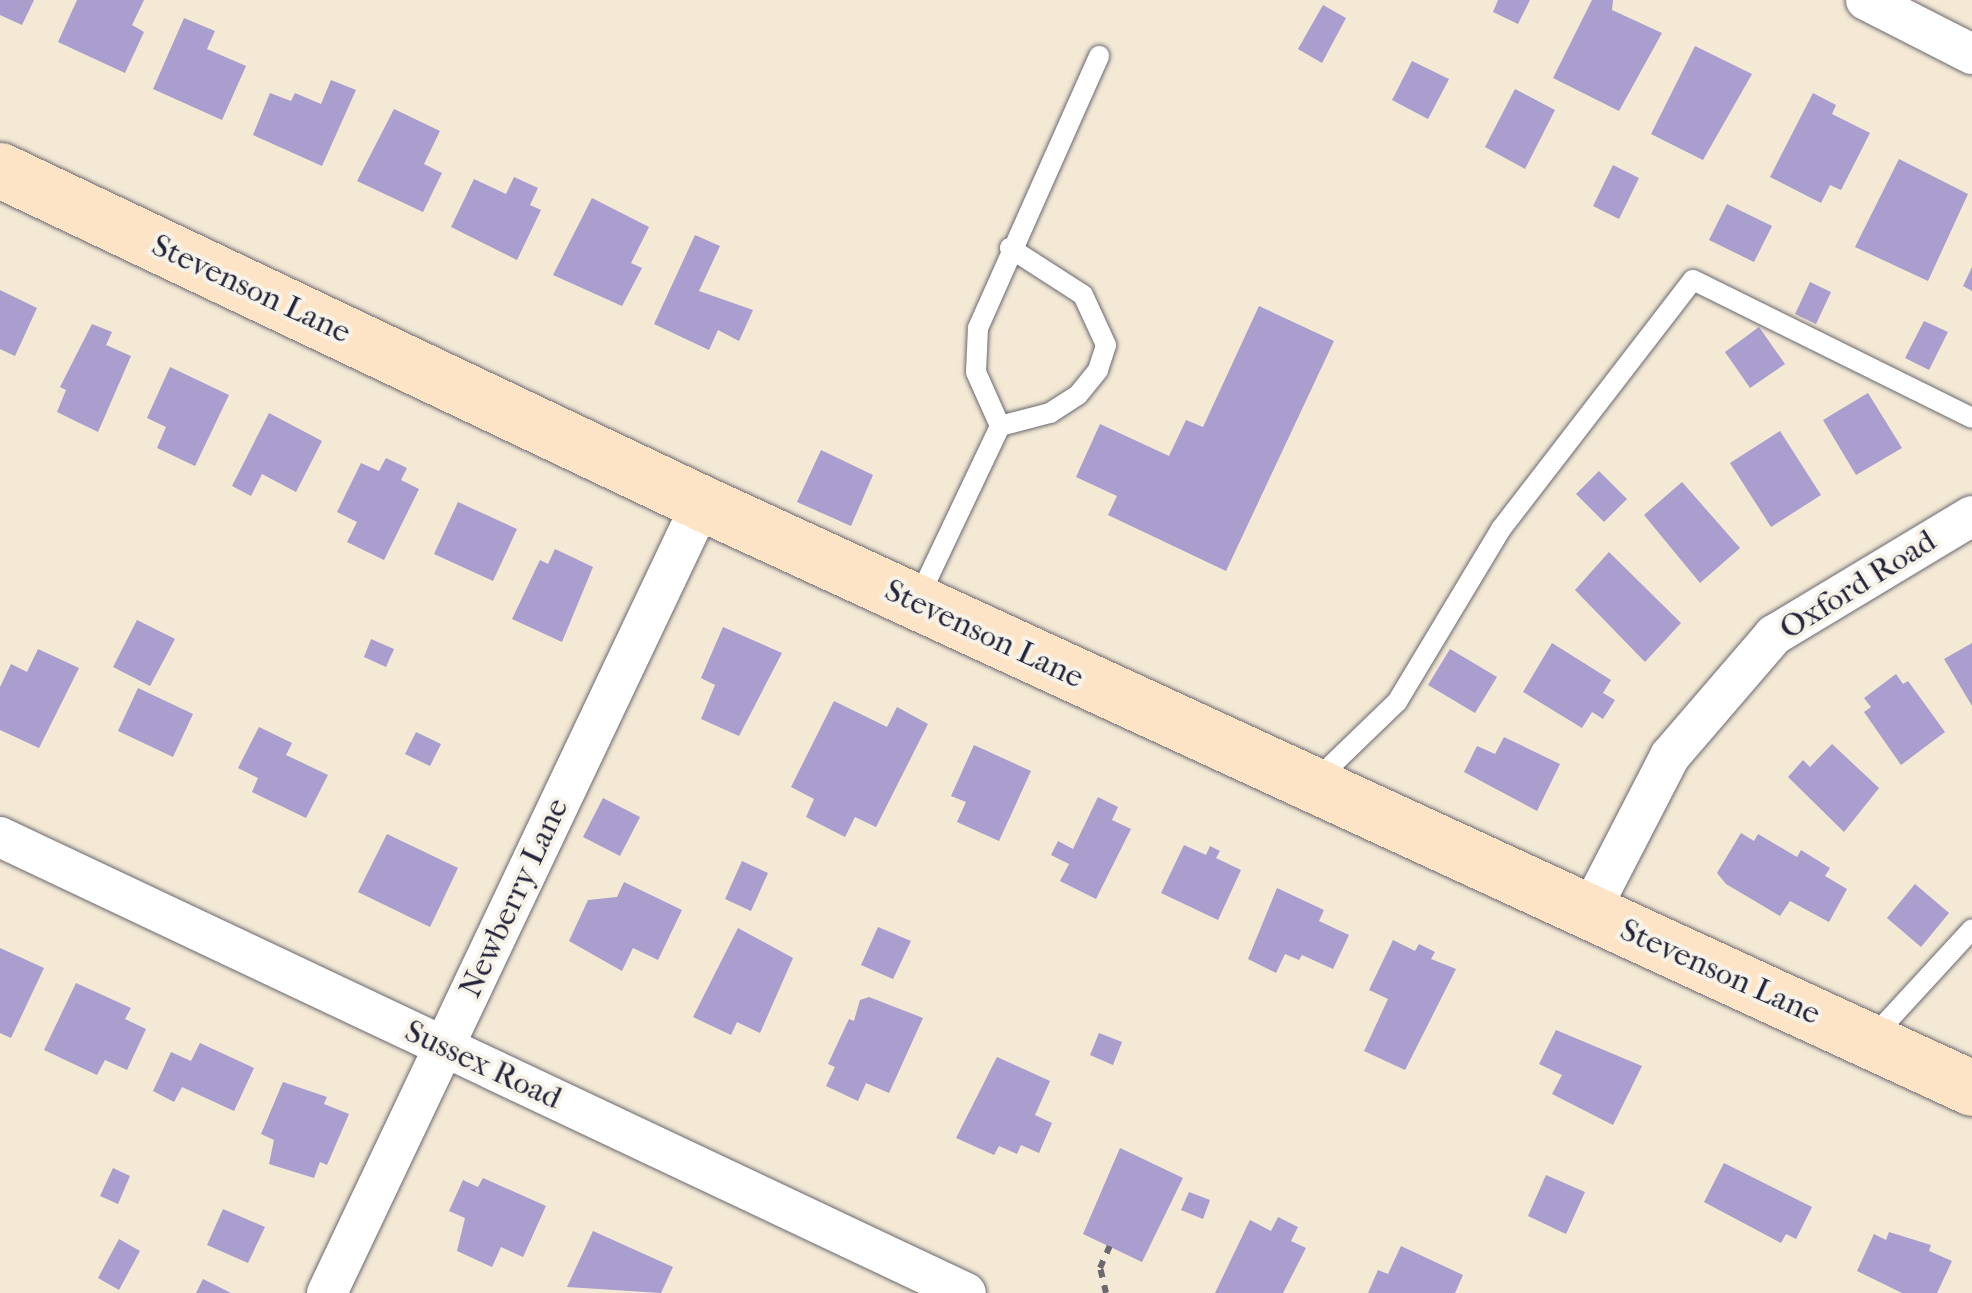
<!DOCTYPE html>
<html>
<head>
<meta charset="utf-8">
<style>
  body { margin:0 }
  #map { position:relative; width:1972px; height:1293px; overflow:hidden; background:#f3e9d4; font-family:"IM FELL French Canon",serif }
  div>[style] { position:absolute }
  [style*='--x'] { left:calc(var(--x)*1px); top:calc(var(--y)*1px); width:calc(var(--w)*1px); rotate:calc(var(--a)*1deg) }
  .building>* { inset:0; background:#a99ecd }
  .path>* { height:6px; margin-top:-3px; transform-origin:0; background:repeating-linear-gradient(90deg,#6b6871 0 8px,transparent 0 16px) }
  .roads { filter:drop-shadow(0 0 2px #6b6871) drop-shadow(0 0 2px #6b6871) }
  .lane>* { height:20px; margin:-10px; padding:0 10px; transform-origin:10px; border-radius:10px; background:#fff }
  .street>* { height:40px; margin:-20px; padding:0 20px; transform-origin:20px; border-radius:20px; background:#fff }
  .secondary>* { height:55px; margin:-27.5px; padding:0 27.5px; transform-origin:27.5px; border-radius:27.5px; background:#fee4c6 }
  span { translate:-50% -50%; white-space:nowrap; text-align:center; line-height:1.15; -webkit-text-stroke:8px #f7f3e8; paint-order:stroke }
  .street-label { font-size:32px; color:#22223b }
</style>
</head>
<body>
<div id="map">
  <div class="building">
    <div style="clip-path:polygon(0 0,34px 0,22px 25px,0 15px)"></div>
    <div style="clip-path:polygon(77px 0,144px 0,132px 25px,144px 32px,125px 73px,58px 42px)"></div>
    <div style="clip-path:polygon(1498px 0,1530px 0,1518px 24px,1493px 12px)"></div>
    <div style="clip-path:polygon(1592px 0,1613px 0,1612px 10px,1662px 33px,1619px 111px,1553px 78px)"></div>
    <div style="clip-path:polygon(1323px 5px,1346px 18px,1322px 63px,1298px 49px)"></div>
    <div style="clip-path:polygon(184px 18px,215px 31px,207px 49px,246px 66px,222px 120px,153px 89px)"></div>
    <div style="clip-path:polygon(1695px 46px,1752px 74px,1703px 160px,1651px 134px)"></div>
    <div style="clip-path:polygon(1412px 61px,1449px 79px,1428px 119px,1392px 100px)"></div>
    <div style="clip-path:polygon(331px 80px,356px 90px,322px 166px,253px 135px,270px 93px,291px 101px,295px 93px,321px 104px)"></div>
    <div style="clip-path:polygon(1515px 89px,1555px 110px,1525px 169px,1485px 147px)"></div>
    <div style="clip-path:polygon(1813px 93px,1836px 105px,1832px 114px,1870px 133px,1841px 190px,1830px 185px,1821px 203px,1770px 177px)"></div>
    <div style="clip-path:polygon(394px 109px,440px 131px,424px 164px,442px 173px,423px 212px,357px 181px)"></div>
    <div style="clip-path:polygon(1899px 159px,1968px 194px,1928px 281px,1855px 247px)"></div>
    <div style="clip-path:polygon(1613px 165px,1639px 178px,1619px 219px,1593px 206px)"></div>
    <div style="clip-path:polygon(514px 177px,538px 188px,530px 205px,541px 210px,517px 260px,451px 227px,474px 179px,506px 194px)"></div>
    <div style="clip-path:polygon(592px 198px,649px 227px,631px 263px,642px 268px,622px 306px,553px 275px)"></div>
    <div style="clip-path:polygon(1727px 204px,1772px 226px,1754px 262px,1709px 240px)"></div>
    <div style="clip-path:polygon(695px 235px,720px 246px,699px 291px,753px 310px,739px 341px,718px 330px,709px 350px,654px 324px)"></div>
    <div style="clip-path:polygon(1972px 267px,1972px 291px,1963px 286px)"></div>
    <div style="clip-path:polygon(1810px 282px,1831px 292px,1816px 324px,1795px 314px)"></div>
    <div style="clip-path:polygon(0 290px,37px 308px,15px 356px,0 349px)"></div>
    <div style="clip-path:polygon(1259px 306px,1334px 341px,1226px 571px,1108px 515px,1117px 496px,1076px 477px,1100px 424px,1169px 456px,1186px 420px,1203px 427px)"></div>
    <div style="clip-path:polygon(1924px 321px,1948px 332px,1929px 370px,1905px 358px)"></div>
    <div style="clip-path:polygon(92px 324px,112px 332px,106px 345px,131px 356px,98px 432px,57px 412px,66px 390px,60px 387px)"></div>
    <div style="clip-path:polygon(1759px 327px,1785px 364px,1750px 388px,1725px 352px)"></div>
    <div style="clip-path:polygon(170px 367px,229px 395px,195px 466px,157px 448px,166px 427px,147px 418px)"></div>
    <div style="clip-path:polygon(1868px 393px,1902px 448px,1856px 475px,1823px 420px)"></div>
    <div style="clip-path:polygon(269px 413px,322px 441px,296px 492px,262px 474px,251px 496px,232px 486px)"></div>
    <div style="clip-path:polygon(1780px 431px,1821px 495px,1771px 527px,1730px 463px)"></div>
    <div style="clip-path:polygon(821px 450px,873px 475px,851px 526px,797px 502px)"></div>
    <div style="clip-path:polygon(386px 458px,407px 468px,401px 480px,419px 489px,384px 560px,347px 542px,357px 522px,337px 512px,361px 463px,379px 471px)"></div>
    <div style="clip-path:polygon(1599px 471px,1627px 499px,1604px 522px,1576px 494px)"></div>
    <div style="clip-path:polygon(1682px 482px,1740px 548px,1700px 583px,1644px 515px)"></div>
    <div style="clip-path:polygon(458px 502px,517px 529px,493px 581px,434px 554px)"></div>
    <div style="clip-path:polygon(555px 549px,593px 567px,562px 642px,512px 619px,540px 560px,548px 564px)"></div>
    <div style="clip-path:polygon(1609px 552px,1681px 623px,1645px 662px,1575px 590px)"></div>
    <div style="clip-path:polygon(137px 620px,175px 639px,150px 686px,113px 667px)"></div>
    <div style="clip-path:polygon(723px 627px,782px 653px,739px 736px,701px 719px,715px 685px,701px 678px)"></div>
    <div style="clip-path:polygon(371px 639px,394px 649px,386px 667px,364px 657px)"></div>
    <div style="clip-path:polygon(1552px 643px,1611px 680px,1603px 693px,1615px 700px,1603px 719px,1592px 712px,1582px 728px,1523px 692px)"></div>
    <div style="clip-path:polygon(1972px 643px,1972px 706px,1944px 659px)"></div>
    <div style="clip-path:polygon(38px 649px,79px 668px,39px 748px,0 730px,0 687px,11px 664px,27px 672px)"></div>
    <div style="clip-path:polygon(1450px 649px,1497px 677px,1475px 713px,1428px 685px)"></div>
    <div style="clip-path:polygon(1896px 674px,1903px 684px,1908px 681px,1945px 732px,1901px 765px,1864px 712px,1871px 707px,1864px 698px)"></div>
    <div style="clip-path:polygon(138px 688px,193px 714px,173px 757px,118px 731px)"></div>
    <div style="clip-path:polygon(834px 701px,887px 727px,897px 707px,928px 724px,876px 827px,855px 817px,845px 837px,806px 817px,814px 799px,791px 787px)"></div>
    <div style="clip-path:polygon(259px 727px,292px 743px,286px 755px,328px 775px,306px 818px,252px 792px,258px 778px,238px 768px)"></div>
    <div style="clip-path:polygon(416px 732px,441px 744px,430px 766px,405px 754px)"></div>
    <div style="clip-path:polygon(1504px 737px,1560px 764px,1537px 811px,1464px 772px,1477px 746px,1495px 754px)"></div>
    <div style="clip-path:polygon(1832px 744px,1879px 788px,1844px 832px,1788px 777px,1803px 760px,1810px 767px)"></div>
    <div style="clip-path:polygon(974px 745px,1031px 771px,999px 841px,957px 822px,966px 802px,951px 796px)"></div>
    <div style="clip-path:polygon(1098px 797px,1118px 807px,1112px 820px,1131px 829px,1096px 899px,1060px 881px,1069px 864px,1051px 855px,1058px 841px,1073px 849px)"></div>
    <div style="clip-path:polygon(603px 798px,640px 817px,620px 856px,583px 837px)"></div>
    <div style="clip-path:polygon(1741px 833px,1754px 841px,1758px 834px,1797px 857px,1801px 850px,1830px 868px,1825px 876px,1847px 889px,1829px 922px,1790px 901px,1780px 916px,1726px 884px,1717px 873px)"></div>
    <div style="clip-path:polygon(387px 834px,458px 868px,430px 927px,358px 892px)"></div>
    <div style="clip-path:polygon(1184px 845px,1206px 855px,1210px 846px,1220px 851px,1216px 858px,1241px 870px,1218px 920px,1161px 893px)"></div>
    <div style="clip-path:polygon(742px 861px,768px 873px,751px 911px,725px 899px)"></div>
    <div style="clip-path:polygon(624px 882px,682px 910px,658px 960px,633px 948px,622px 971px,569px 941px,588px 900px,617px 897px)"></div>
    <div style="clip-path:polygon(1915px 884px,1949px 913px,1921px 947px,1887px 918px)"></div>
    <div style="clip-path:polygon(1277px 888px,1324px 910px,1319px 921px,1349px 935px,1333px 969px,1302px 955px,1299px 960px,1285px 954px,1276px 973px,1248px 959px)"></div>
    <div style="clip-path:polygon(878px 927px,911px 941px,893px 979px,861px 965px)"></div>
    <div style="clip-path:polygon(738px 928px,793px 958px,760px 1033px,737px 1022px,731px 1035px,693px 1017px)"></div>
    <div style="clip-path:polygon(1393px 940px,1415px 951px,1419px 944px,1435px 952px,1431px 959px,1456px 969px,1405px 1070px,1364px 1051px,1388px 999px,1369px 990px)"></div>
    <div style="clip-path:polygon(0 948px,44px 968px,11px 1038px,0 1033px)"></div>
    <div style="clip-path:polygon(76px 983px,131px 1008px,125px 1019px,146px 1029px,127px 1070px,105px 1060px,97px 1075px,44px 1050px)"></div>
    <div style="clip-path:polygon(869px 997px,923px 1018px,889px 1093px,866px 1083px,858px 1101px,826px 1086px,835px 1067px,828px 1064px,849px 1019px,854px 1021px,860px 1000px)"></div>
    <div style="clip-path:polygon(1556px 1030px,1642px 1066px,1613px 1125px,1552px 1094px,1562px 1075px,1539px 1064px)"></div>
    <div style="clip-path:polygon(1099px 1033px,1122px 1042px,1113px 1065px,1090px 1055px)"></div>
    <div style="clip-path:polygon(200px 1043px,254px 1068px,234px 1111px,182px 1087px,174px 1102px,153px 1091px,171px 1052px,191px 1061px)"></div>
    <div style="clip-path:polygon(997px 1057px,1050px 1081px,1035px 1115px,1052px 1123px,1039px 1153px,1021px 1145px,1017px 1154px,999px 1146px,994px 1155px,956px 1138px)"></div>
    <div style="clip-path:polygon(283px 1082px,327px 1097px,324px 1104px,349px 1114px,327px 1165px,320px 1162px,314px 1178px,269px 1164px,274px 1140px,261px 1134px)"></div>
    <div style="clip-path:polygon(1120px 1148px,1183px 1178px,1142px 1262px,1083px 1234px)"></div>
    <div style="clip-path:polygon(1724px 1163px,1812px 1207px,1796px 1239px,1786px 1234px,1781px 1243px,1704px 1202px)"></div>
    <div style="clip-path:polygon(113px 1168px,130px 1176px,118px 1204px,100px 1196px)"></div>
    <div style="clip-path:polygon(1546px 1175px,1585px 1192px,1566px 1234px,1528px 1216px)"></div>
    <div style="clip-path:polygon(483px 1178px,546px 1206px,523px 1257px,501px 1247px,492px 1267px,457px 1251px,465px 1218px,449px 1211px,463px 1180px,478px 1187px)"></div>
    <div style="clip-path:polygon(1189px 1192px,1210px 1200px,1203px 1219px,1181px 1210px)"></div>
    <div style="clip-path:polygon(223px 1209px,265px 1227px,248px 1263px,207px 1245px)"></div>
    <div style="clip-path:polygon(1278px 1217px,1298px 1227px,1291px 1241px,1306px 1248px,1283px 1293px,1215px 1293px,1250px 1220px,1271px 1231px)"></div>
    <div style="clip-path:polygon(593px 1231px,673px 1267px,661px 1293px,567px 1287px)"></div>
    <div style="clip-path:polygon(1889px 1232px,1931px 1245px,1929px 1251px,1952px 1261px,1937px 1293px,1902px 1293px,1857px 1271px,1874px 1234px,1886px 1240px)"></div>
    <div style="clip-path:polygon(119px 1239px,140px 1251px,119px 1290px,98px 1278px)"></div>
    <div style="clip-path:polygon(1401px 1246px,1463px 1275px,1455px 1293px,1368px 1293px,1378px 1270px,1388px 1274px)"></div>
    <div style="clip-path:polygon(203px 1279px,231px 1293px,196px 1293px)"></div>
  </div>
  <div class="path">
    <div style="--x:1106;--y:1293;--w:26;--a:-103"></div>
    <div style="--x:1100;--y:1268;--w:24;--a:-66"></div>
  </div>
  <div class="roads">
    <div class="lane">
      <div style="--x:1000;--y:426;--w:52;--a:-14.6"></div>
      <div style="--x:1050;--y:413;--w:33;--a:-33"></div>
      <div style="--x:1078;--y:395;--w:32;--a:-51"></div>
      <div style="--x:1098;--y:370;--w:26;--a:-72"></div>
      <div style="--x:1106;--y:345;--w:55;--a:-114.7"></div>
      <div style="--x:1083;--y:295;--w:87;--a:-147.2"></div>
      <div style="--x:917;--y:601;--w:194;--a:-64.6"></div>
      <div style="--x:1000;--y:426;--w:59;--a:-114"></div>
      <div style="--x:976;--y:372;--w:44;--a:-87.4"></div>
      <div style="--x:978;--y:328;--w:298;--a:-66"></div>
      <div style="--x:1313;--y:783;--w:117;--a:-44"></div>
      <div style="--x:1397;--y:702;--w:202;--a:-59"></div>
      <div style="--x:1501;--y:529;--w:314;--a:-52.4"></div>
      <div style="--x:1693;--y:280;--w:311;--a:26.3"></div>
      <div style="--x:1871;--y:1039;--w:149;--a:-47.4"></div>
    </div>
    <div class="street">
      <div style="--x:1866;--y:0;--w:119;--a:27"></div>
      <div style="--x:0;--y:837;--w:1068;--a:25.27"></div>
      <div style="--x:1589;--y:913;--w:177;--a:-62.7"></div>
      <div style="--x:1670;--y:756;--w:160;--a:-49.3"></div>
      <div style="--x:1774;--y:635;--w:231;--a:-31"></div>
      <div style="--x:327;--y:1293;--w:874;--a:-64.61"></div>
    </div>
    <div class="secondary">
      <div style="--x:0;--y:170;--w:777;--a:25.38"></div>
      <div style="--x:702;--y:503;--w:1398;--a:24.73"></div>
    </div>
  </div>
  <div class="street-label">
    <span style="left:251px;top:289px;rotate:25deg">Stevenson Lane</span>
    <span style="left:1858px;top:585px;rotate:-32deg">Oxford Road</span>
    <span style="left:984px;top:634px;rotate:25deg">Stevenson Lane</span>
    <span style="left:514px;top:898px;rotate:-65deg">Newberry Lane</span>
    <span style="left:1720px;top:972px;rotate:24deg">Stevenson Lane</span>
    <span style="left:483px;top:1065px;rotate:25deg">Sussex Road</span>
  </div>
</div>
</body>
</html>
